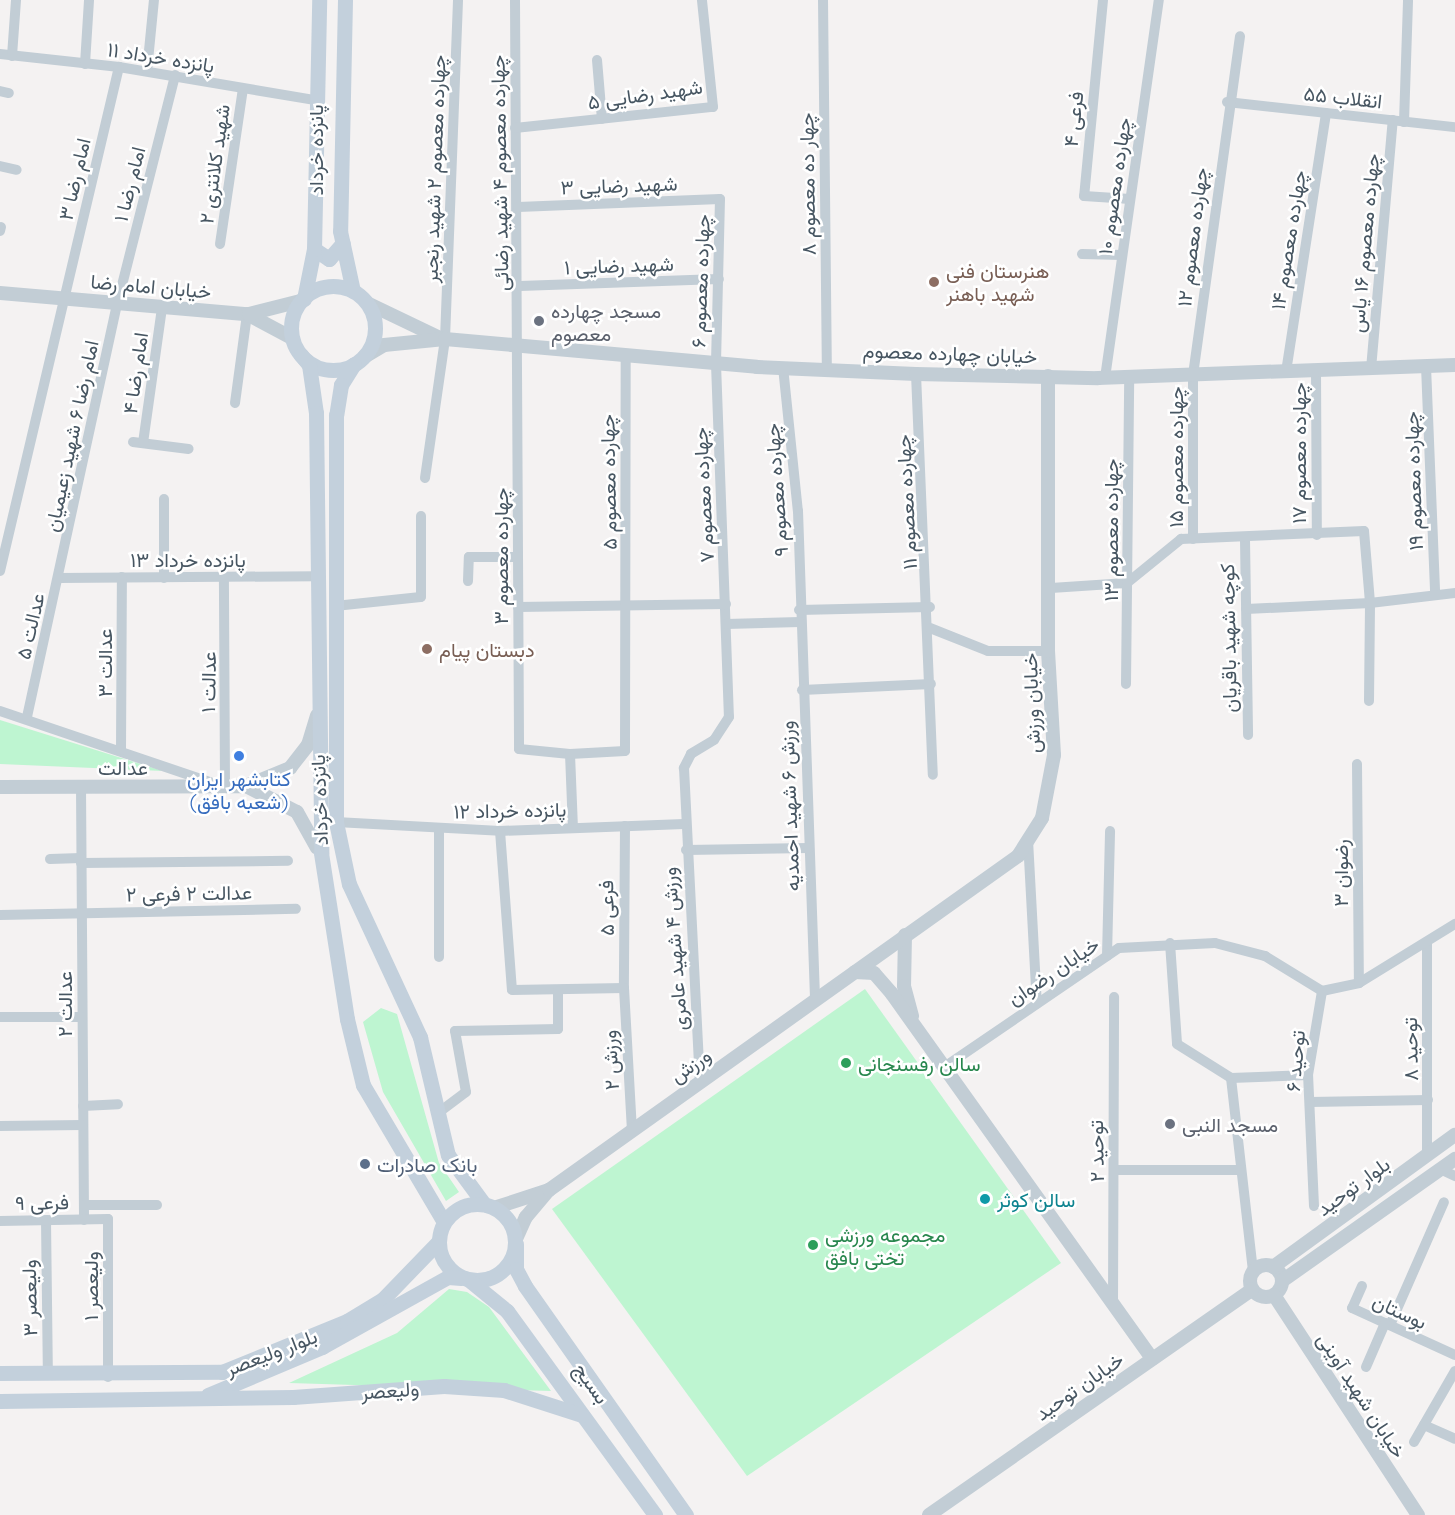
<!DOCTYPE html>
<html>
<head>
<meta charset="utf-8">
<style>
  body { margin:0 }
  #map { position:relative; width:1455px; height:1515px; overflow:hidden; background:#f4f2f2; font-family:Quicksand,Vazirmatn,sans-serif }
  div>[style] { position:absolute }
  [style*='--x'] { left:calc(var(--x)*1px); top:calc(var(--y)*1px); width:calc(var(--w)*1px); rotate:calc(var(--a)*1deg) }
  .green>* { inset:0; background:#bef5d1 }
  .minor>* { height:10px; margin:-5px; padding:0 5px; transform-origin:5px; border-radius:5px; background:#c2cdd5 }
  .tertiary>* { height:14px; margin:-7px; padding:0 7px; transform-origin:7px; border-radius:7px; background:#c2cdd5 }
  .tertiary>.ring { margin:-7px; padding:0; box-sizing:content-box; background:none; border:14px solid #c2cdd5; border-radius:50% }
  .secondary>* { height:15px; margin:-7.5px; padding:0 7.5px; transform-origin:7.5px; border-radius:7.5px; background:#c3d0dc }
  .secondary>.ring { margin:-7.5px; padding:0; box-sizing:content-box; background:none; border:15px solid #c3d0dc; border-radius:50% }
  .dots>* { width:16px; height:16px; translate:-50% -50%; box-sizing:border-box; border:3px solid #fff; border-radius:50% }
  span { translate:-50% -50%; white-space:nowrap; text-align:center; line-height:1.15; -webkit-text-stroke:5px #fff; paint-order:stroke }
  .street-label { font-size:20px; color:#475662 }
  .education-label { font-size:20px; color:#785e54 }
  .left { translate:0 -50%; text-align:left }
  .worship-label { font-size:20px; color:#5b616d }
  .shop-label { font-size:20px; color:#366cbe }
  .leisure-label { font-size:20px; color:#27864d }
  .service-label { font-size:20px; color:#4e5e75 }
  .culture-label { font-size:20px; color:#0d838f }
</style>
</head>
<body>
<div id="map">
  <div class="green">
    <div style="clip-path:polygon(0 720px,163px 771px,0 764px)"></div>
    <div style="clip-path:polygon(865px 989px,1061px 1263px,747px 1476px,552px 1209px)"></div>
    <div style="clip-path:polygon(381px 1008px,397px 1014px,439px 1163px,459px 1192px,446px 1201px,383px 1092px,363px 1022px)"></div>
    <div style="clip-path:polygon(449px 1289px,467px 1292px,489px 1307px,551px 1391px,289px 1383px,397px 1333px)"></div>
  </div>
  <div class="minor">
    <div style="--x:515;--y:0;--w:749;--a:89.69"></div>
    <div style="--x:519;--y:749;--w:51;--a:5.6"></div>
    <div style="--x:570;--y:754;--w:74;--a:87.7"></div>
    <div style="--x:823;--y:0;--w:368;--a:89.4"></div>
    <div style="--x:1103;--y:0;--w:197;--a:95.5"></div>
    <div style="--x:1084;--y:196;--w:46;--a:3.7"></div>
    <div style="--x:0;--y:54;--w:120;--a:6.2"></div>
    <div style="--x:119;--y:67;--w:199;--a:9.6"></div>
    <div style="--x:12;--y:56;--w:56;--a:-85.9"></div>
    <div style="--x:597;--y:60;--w:59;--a:85.2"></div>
    <div style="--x:85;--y:64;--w:64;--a:-86.4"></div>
    <div style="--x:147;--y:71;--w:71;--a:-84.4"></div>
    <div style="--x:0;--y:91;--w:9;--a:13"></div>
    <div style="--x:1227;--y:102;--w:229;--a:6.3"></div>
    <div style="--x:1404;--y:122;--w:122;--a:-88.1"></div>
    <div style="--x:515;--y:128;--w:199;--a:-6.1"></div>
    <div style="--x:713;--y:107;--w:108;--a:-95.9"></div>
    <div style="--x:0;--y:166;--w:17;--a:13"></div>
    <div style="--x:518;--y:207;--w:202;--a:-2.3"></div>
    <div style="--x:720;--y:199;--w:165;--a:91.4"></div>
    <div style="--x:716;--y:364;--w:353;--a:87.9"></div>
    <div style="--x:729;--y:717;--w:27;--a:123"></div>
    <div style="--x:714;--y:740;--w:27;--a:149"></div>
    <div style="--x:691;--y:754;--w:16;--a:117"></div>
    <div style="--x:684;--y:768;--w:314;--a:87.1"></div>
    <div style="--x:0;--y:231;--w:4;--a:-76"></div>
    <div style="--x:220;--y:244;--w:157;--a:-81.6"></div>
    <div style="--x:1082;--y:254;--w:40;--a:1.4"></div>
    <div style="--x:520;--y:286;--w:199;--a:-2"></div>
    <div style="--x:1426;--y:366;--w:228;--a:87.7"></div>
    <div style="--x:783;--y:367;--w:145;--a:84.1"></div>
    <div style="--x:798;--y:511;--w:489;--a:88"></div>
    <div style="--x:1371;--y:369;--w:250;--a:-85"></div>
    <div style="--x:1316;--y:371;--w:164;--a:89.7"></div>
    <div style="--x:1286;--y:372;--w:262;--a:-81.2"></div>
    <div style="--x:916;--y:374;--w:401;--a:87.6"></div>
    <div style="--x:1105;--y:378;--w:382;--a:-81.9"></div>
    <div style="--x:235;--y:403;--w:90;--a:-82.3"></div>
    <div style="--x:133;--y:442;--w:56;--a:7.1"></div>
    <div style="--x:143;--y:443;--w:137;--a:-82"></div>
    <div style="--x:425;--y:478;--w:140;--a:-81.8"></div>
    <div style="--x:445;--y:339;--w:339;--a:-87.8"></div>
    <div style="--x:164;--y:499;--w:79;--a:90"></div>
    <div style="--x:1193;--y:539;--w:164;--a:-90"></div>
    <div style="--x:1193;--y:375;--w:342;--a:-82.1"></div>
    <div style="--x:1245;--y:540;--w:195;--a:89.1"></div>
    <div style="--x:0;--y:571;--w:518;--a:-76.72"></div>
    <div style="--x:59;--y:578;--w:257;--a:-0.4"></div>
    <div style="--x:468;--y:581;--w:24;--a:-88"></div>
    <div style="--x:469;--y:557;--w:49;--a:0"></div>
    <div style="--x:1051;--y:588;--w:76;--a:-3.8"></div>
    <div style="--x:1127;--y:583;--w:70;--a:-39.2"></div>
    <div style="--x:1181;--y:539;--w:183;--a:-2.5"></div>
    <div style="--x:1364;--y:531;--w:72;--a:85.2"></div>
    <div style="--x:1370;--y:603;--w:124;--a:177.2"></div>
    <div style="--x:335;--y:606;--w:86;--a:-6"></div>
    <div style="--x:421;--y:597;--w:81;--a:-90"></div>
    <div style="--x:518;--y:607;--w:208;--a:-0.8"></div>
    <div style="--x:799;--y:610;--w:131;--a:-1.3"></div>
    <div style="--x:726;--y:624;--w:74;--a:-1.5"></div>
    <div style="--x:930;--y:628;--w:62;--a:21.6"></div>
    <div style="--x:988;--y:651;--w:60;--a:0"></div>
    <div style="--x:1126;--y:684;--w:307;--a:-89.4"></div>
    <div style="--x:802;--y:690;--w:129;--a:-2.7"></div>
    <div style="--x:1369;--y:701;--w:98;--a:-89.4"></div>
    <div style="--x:1370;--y:603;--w:86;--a:-6.7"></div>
    <div style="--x:0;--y:711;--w:237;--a:18.7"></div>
    <div style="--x:225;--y:787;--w:209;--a:-90.3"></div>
    <div style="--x:27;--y:717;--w:426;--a:-77.7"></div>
    <div style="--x:118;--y:301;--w:233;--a:-75.8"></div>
    <div style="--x:121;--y:750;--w:173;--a:-89.7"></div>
    <div style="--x:570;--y:754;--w:55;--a:-3.1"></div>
    <div style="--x:625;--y:751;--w:394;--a:-89.9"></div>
    <div style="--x:1357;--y:764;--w:219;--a:89.5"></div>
    <div style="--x:81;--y:787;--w:433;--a:89.6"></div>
    <div style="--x:336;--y:822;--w:164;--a:3.1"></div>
    <div style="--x:500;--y:831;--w:184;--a:-2.2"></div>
    <div style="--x:625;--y:826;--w:162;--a:90.4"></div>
    <div style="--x:624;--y:988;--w:142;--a:86.8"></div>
    <div style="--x:439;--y:829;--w:128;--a:90"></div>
    <div style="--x:500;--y:831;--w:159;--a:85.7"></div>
    <div style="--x:512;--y:990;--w:112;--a:-1"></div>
    <div style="--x:1028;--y:840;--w:164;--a:86.9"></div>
    <div style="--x:686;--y:850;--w:123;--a:-0.9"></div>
    <div style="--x:50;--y:859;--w:31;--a:-2"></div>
    <div style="--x:81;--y:863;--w:207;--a:-0.6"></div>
    <div style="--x:0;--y:915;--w:296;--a:-1.2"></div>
    <div style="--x:1427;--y:942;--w:213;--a:90"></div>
    <div style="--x:1170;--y:943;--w:101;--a:86"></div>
    <div style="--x:1177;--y:1044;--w:64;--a:32.2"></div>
    <div style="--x:1231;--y:1078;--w:194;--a:83.5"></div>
    <div style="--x:1107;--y:956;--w:125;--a:-88.6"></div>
    <div style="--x:0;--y:1017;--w:82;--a:0"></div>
    <div style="--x:943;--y:1068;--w:213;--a:-34.3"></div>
    <div style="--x:1119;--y:948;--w:96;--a:-3"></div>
    <div style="--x:1215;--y:943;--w:52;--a:14.6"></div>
    <div style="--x:1265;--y:956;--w:67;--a:31.6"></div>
    <div style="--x:1322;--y:991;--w:38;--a:-12"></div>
    <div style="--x:1359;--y:983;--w:113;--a:-31.6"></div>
    <div style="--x:1231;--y:1078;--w:77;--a:-2.2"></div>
    <div style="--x:1310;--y:1102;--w:118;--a:-1"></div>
    <div style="--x:83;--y:1106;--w:35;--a:-3"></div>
    <div style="--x:438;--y:1113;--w:35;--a:-37"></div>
    <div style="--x:466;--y:1092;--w:62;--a:-100.2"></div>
    <div style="--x:455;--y:1031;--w:103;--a:-1.1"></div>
    <div style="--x:558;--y:1029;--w:38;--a:-90"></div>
    <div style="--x:0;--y:1126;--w:83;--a:-0.7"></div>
    <div style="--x:1440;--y:1169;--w:17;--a:25"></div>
    <div style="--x:1115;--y:1170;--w:125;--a:0"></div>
    <div style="--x:84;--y:1205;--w:73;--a:0"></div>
    <div style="--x:1314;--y:1206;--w:131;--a:-92.6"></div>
    <div style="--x:1308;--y:1075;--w:85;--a:-80.5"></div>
    <div style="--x:46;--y:1220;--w:155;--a:89.3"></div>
    <div style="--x:0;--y:1221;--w:108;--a:-1.1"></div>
    <div style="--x:108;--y:1219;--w:158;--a:90"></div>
    <div style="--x:1362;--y:1286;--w:24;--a:114"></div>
    <div style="--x:1352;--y:1308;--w:113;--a:24.5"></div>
    <div style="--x:1113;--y:1305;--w:308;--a:-89.8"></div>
    <div style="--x:1390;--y:1325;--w:134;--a:-66.3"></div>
    <div style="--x:1366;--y:1367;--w:48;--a:-66.6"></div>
    <div style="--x:1424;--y:1425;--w:34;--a:24"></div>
    <div style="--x:1414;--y:1442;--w:82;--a:-60"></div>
  </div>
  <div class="tertiary">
    <div style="--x:0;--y:293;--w:248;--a:4.9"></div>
    <div style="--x:247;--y:314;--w:51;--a:28.1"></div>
    <div style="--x:367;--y:303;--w:81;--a:25.6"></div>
    <div style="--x:249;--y:314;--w:53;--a:-14.3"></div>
    <div style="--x:364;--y:357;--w:23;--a:-31"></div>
    <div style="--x:384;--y:345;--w:61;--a:-5.6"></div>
    <div style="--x:445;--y:339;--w:313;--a:5.1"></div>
    <div style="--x:757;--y:367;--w:159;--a:2.5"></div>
    <div style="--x:916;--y:374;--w:182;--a:1.3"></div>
    <div style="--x:1098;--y:378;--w:357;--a:-2.1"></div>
    <div style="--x:246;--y:786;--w:57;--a:27"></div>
    <div style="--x:297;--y:812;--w:41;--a:60.9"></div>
    <div style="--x:0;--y:787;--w:246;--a:-0.2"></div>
    <div style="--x:246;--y:786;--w:48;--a:-22.2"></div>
    <div style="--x:290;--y:768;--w:29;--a:-52"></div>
    <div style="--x:308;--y:745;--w:31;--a:-73"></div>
    <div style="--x:905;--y:935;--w:51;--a:91.1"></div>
    <div style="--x:904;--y:986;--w:31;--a:75"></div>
    <div style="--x:855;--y:972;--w:19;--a:3"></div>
    <div style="--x:874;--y:973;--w:28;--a:49"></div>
    <div style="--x:892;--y:994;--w:448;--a:54.5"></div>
    <div style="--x:494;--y:1208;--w:58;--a:-18.1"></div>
    <div style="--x:516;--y:1239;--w:24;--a:-66"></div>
    <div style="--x:526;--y:1217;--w:35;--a:-50"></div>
    <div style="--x:549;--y:1190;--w:576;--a:-35.46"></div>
    <div style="--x:1018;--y:856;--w:45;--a:-57.7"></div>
    <div style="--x:1042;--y:818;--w:64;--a:-79.2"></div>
    <div style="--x:1054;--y:755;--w:104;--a:-93.3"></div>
    <div style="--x:1048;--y:651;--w:275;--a:-90"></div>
    <div class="ring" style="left:1250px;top:1265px;width:18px;height:18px"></div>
    <div style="--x:1273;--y:1267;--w:225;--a:-36"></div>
    <div style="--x:1282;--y:1281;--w:212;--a:-35.2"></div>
    <div style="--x:1274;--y:1295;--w:263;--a:56.8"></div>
    <div style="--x:929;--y:1515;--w:394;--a:-34.9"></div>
  </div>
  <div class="secondary">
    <div style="--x:345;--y:0;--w:231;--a:91.2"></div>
    <div style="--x:340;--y:231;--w:61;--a:77.8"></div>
    <div style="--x:314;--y:249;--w:18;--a:34"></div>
    <div style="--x:329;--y:259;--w:21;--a:-49"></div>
    <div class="ring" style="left:291px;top:286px;width:69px;height:69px"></div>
    <div style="--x:304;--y:299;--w:51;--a:-78.7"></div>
    <div style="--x:314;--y:249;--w:249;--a:-88.8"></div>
    <div style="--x:301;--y:355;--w:13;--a:51"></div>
    <div style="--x:309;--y:365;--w:49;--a:81.7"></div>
    <div style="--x:316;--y:413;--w:440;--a:89.3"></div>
    <div style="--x:321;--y:853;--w:168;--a:81.1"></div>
    <div style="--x:347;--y:1019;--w:68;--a:76.4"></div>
    <div style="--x:363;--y:1085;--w:159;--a:59.4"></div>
    <div style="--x:354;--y:364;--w:25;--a:122"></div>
    <div style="--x:341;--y:385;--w:30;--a:99"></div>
    <div style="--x:336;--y:415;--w:407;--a:90"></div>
    <div style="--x:336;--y:822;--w:63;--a:78.2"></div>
    <div style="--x:349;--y:884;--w:169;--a:65.1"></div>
    <div style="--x:420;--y:1037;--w:121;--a:76.7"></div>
    <div style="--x:448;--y:1155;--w:61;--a:53.7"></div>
    <div class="ring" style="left:439px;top:1204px;width:61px;height:61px"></div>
    <div style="--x:516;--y:1244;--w:25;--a:90"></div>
    <div style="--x:516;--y:1269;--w:19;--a:62"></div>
    <div style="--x:525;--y:1286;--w:280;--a:54.9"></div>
    <div style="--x:469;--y:1280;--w:49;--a:39.2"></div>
    <div style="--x:507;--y:1311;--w:252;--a:54"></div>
    <div style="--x:0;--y:1373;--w:222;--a:-0.3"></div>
    <div style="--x:222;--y:1372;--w:135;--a:-22.2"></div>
    <div style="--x:347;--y:1321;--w:42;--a:-31.4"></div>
    <div style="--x:383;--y:1299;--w:79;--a:-46"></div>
    <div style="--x:208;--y:1395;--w:124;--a:-22.8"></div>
    <div style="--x:322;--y:1347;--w:144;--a:-29.1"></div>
    <div style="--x:448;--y:1277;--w:13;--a:4"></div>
    <div style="--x:0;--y:1401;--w:293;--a:-0.8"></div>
    <div style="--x:293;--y:1397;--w:151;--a:-4.2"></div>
    <div style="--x:444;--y:1386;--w:60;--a:3.8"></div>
    <div style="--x:504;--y:1390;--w:82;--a:17.8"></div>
  </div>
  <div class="dots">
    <div style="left:934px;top:282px;background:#8d6e63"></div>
    <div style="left:539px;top:321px;background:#6b7280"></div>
    <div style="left:427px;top:649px;background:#8d6e63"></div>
    <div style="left:239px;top:756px;background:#3f7fe0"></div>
    <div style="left:846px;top:1063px;background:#2e9e5b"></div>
    <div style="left:1170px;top:1124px;background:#6b7280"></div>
    <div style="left:365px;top:1164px;background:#5c6f8a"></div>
    <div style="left:985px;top:1199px;background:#0f9aa8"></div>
    <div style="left:813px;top:1245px;background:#2e9e5b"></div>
  </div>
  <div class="street-label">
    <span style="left:161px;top:57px;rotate:9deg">پانزده خرداد ۱۱</span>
    <span style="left:645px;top:94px;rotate:-8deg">شهید رضایی ۵</span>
    <span style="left:1343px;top:97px;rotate:6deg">انقلاب ۵۵</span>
    <span style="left:1073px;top:119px;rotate:-84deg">فرعی ۴</span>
    <span style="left:315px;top:150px;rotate:-90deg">پانزده خرداد</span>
    <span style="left:214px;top:164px;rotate:-82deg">شهید کلانتری ۲</span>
    <span style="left:434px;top:169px;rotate:-88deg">چهارده معصوم ۲ شهید رنجبر</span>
    <span style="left:499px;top:173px;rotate:-91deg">چهارده معصوم ۴ شهید رضائی</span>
    <span style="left:74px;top:179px;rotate:-77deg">امام رضا ۳</span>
    <span style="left:129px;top:184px;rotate:-76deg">امام رضا ۱</span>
    <span style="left:807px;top:184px;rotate:-91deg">چهار ده معصوم ۸</span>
    <span style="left:619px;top:185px;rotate:-2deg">شهید رضایی ۳</span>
    <span style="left:1114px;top:186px;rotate:-82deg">چهارده معصوم ۱۰</span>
    <span style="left:1192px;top:237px;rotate:-83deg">چهارده معصوم ۱۲</span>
    <span style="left:1288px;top:240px;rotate:-81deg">چهارده معصوم ۱۴</span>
    <span style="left:1364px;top:243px;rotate:-85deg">چهارده معصوم ۱۶ یاس</span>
    <span style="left:619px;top:265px;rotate:-2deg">شهید رضایی ۱</span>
    <span style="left:700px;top:281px;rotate:-88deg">چهارده معصوم ۶</span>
    <span style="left:151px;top:286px;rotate:5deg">خیابان امام رضا</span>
    <span style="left:950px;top:353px;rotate:2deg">خیابان چهارده معصوم</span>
    <span style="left:135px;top:373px;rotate:-82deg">امام رضا ۴</span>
    <span style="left:71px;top:436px;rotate:-78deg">امام رضا ۶ شهید زعیمیان</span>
    <span style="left:1298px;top:453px;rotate:-90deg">چهارده معصوم ۱۷</span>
    <span style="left:1175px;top:457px;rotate:-90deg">چهارده معصوم ۱۵</span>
    <span style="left:1413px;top:481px;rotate:-92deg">چهارده معصوم ۱۹</span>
    <span style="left:608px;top:482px;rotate:-91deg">چهارده معصوم ۵</span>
    <span style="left:776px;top:490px;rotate:-94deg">چهارده معصوم ۹</span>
    <span style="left:703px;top:495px;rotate:-93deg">چهارده معصوم ۷</span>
    <span style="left:906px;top:502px;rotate:-93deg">چهارده معصوم ۱۱</span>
    <span style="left:1110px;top:530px;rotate:-90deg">چهارده معصوم ۱۳</span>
    <span style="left:500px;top:556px;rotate:-90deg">چهارده معصوم ۳</span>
    <span style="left:188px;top:559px">پانزده خرداد ۱۳</span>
    <span style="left:30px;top:626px;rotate:-77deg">عدالت ۵</span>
    <span style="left:1228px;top:638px;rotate:-91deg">کوچه شهید باقریان</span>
    <span style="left:104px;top:663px;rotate:-90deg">عدالت ۳</span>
    <span style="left:208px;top:682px;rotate:-89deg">عدالت ۱</span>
    <span style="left:1031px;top:703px;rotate:-92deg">خیابان ورزش</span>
    <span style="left:123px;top:767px">عدالت</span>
    <span style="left:319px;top:800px;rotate:-92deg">پانزده خرداد</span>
    <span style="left:789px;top:806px;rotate:-92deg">ورزش ۶ شهید احمدیه</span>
    <span style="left:510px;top:810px;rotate:-1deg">پانزده خرداد ۱۲</span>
    <span style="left:1340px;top:873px;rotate:-90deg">رضوان ۳</span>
    <span style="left:189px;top:893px;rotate:-1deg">عدالت ۲ فرعی ۲</span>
    <span style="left:606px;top:908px;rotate:-91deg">فرعی ۵</span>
    <span style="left:674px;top:949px;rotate:-94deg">ورزش ۴ شهید عامری</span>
    <span style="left:1053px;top:971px;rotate:-34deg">خیابان رضوان</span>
    <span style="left:64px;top:1004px;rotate:-90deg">عدالت ۲</span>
    <span style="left:1410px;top:1049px;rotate:-91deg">توحید ۸</span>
    <span style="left:610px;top:1060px;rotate:-93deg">ورزش ۲</span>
    <span style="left:1295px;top:1061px;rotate:-85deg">توحید ۶</span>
    <span style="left:690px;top:1065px;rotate:-35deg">ورزش</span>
    <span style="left:1096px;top:1151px;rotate:-91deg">توحید ۲</span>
    <span style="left:1353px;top:1186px;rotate:-36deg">بلوار توحید</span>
    <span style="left:42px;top:1202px;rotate:-1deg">فرعی ۹</span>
    <span style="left:90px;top:1286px;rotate:-90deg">ولیعصر ۱</span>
    <span style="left:29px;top:1298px;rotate:-91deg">ولیعصر ۳</span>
    <span style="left:1400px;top:1311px;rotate:25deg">بوستان</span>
    <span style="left:271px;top:1352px;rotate:-21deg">بلوار ولیعصر</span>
    <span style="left:592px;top:1383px;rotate:55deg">بسیج</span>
    <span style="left:1079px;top:1386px;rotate:-35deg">خیابان توحید</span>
    <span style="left:390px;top:1390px;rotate:-4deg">ولیعصر</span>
    <span style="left:1362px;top:1395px;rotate:57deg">خیابان شهید آوینی</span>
  </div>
  <div class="education-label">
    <span class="left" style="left:946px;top:282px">هنرستان فنی<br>شهید باهنر</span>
    <span class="left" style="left:439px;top:649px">دبستان پیام</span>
  </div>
  <div class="worship-label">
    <span class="left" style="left:551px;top:322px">مسجد چهارده<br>معصوم</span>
    <span class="left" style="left:1182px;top:1124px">مسجد النبی</span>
  </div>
  <div class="shop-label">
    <span style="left:239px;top:790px">کتابشهر ایران<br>(شعبه بافق)</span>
  </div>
  <div class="leisure-label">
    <span class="left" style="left:858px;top:1063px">سالن رفسنجانی</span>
    <span class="left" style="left:825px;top:1246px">مجموعه ورزشی<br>تختی بافق</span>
  </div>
  <div class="service-label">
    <span class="left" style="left:377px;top:1164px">بانک صادرات</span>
  </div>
  <div class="culture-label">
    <span class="left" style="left:997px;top:1199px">سالن کوثر</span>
  </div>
</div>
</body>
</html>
